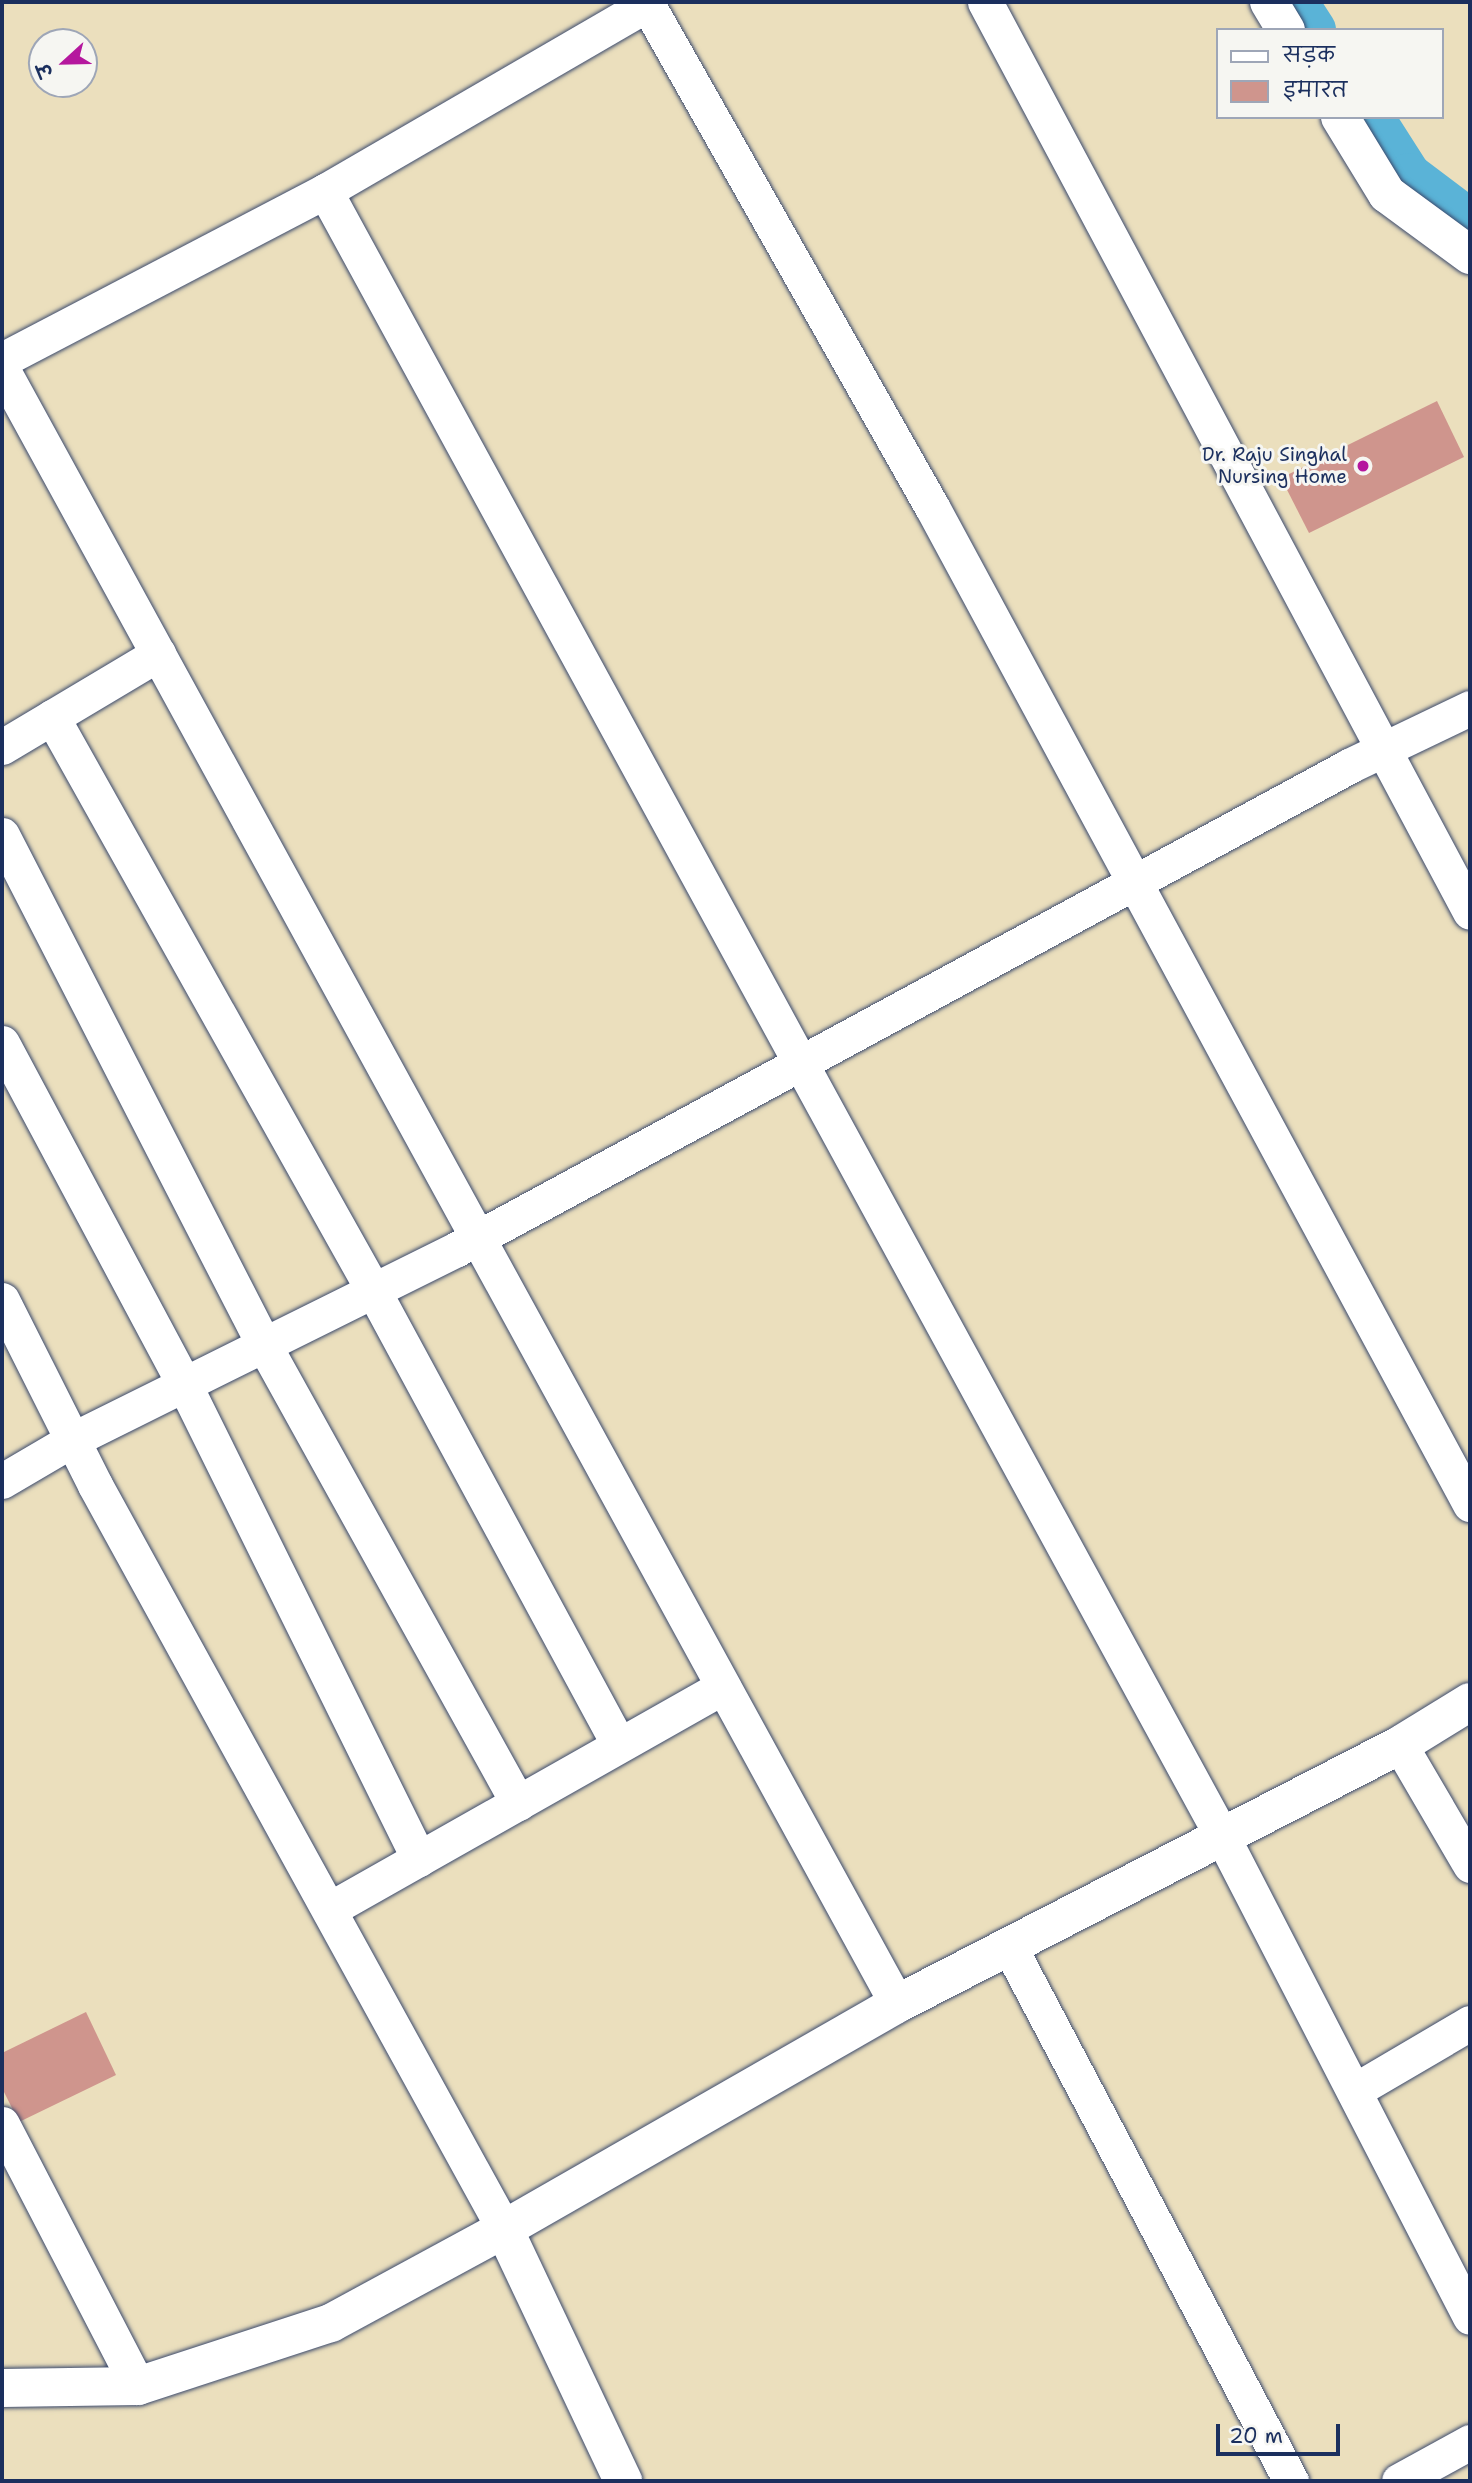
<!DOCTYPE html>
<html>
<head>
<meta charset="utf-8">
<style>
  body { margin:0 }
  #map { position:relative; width:1472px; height:2483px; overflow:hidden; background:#ebdfbd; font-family:"Shantell Sans","Playpen Sans Deva",sans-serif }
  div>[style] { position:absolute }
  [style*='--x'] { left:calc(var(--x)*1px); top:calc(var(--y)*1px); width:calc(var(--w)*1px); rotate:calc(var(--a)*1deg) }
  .canal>* { height:44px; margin:-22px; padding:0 22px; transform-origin:22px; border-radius:22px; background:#5ab3d7 }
  .building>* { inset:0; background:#cf958d }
  .roads { filter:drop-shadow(0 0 2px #3a496c) drop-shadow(0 0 2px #3a496c) }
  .minor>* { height:35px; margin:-17.5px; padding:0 17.5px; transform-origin:17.5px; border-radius:17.5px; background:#fff }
  .tertiary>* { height:38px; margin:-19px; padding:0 19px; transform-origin:19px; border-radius:19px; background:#fff }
  .dots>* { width:19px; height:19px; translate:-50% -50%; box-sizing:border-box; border:4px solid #f6f6f2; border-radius:50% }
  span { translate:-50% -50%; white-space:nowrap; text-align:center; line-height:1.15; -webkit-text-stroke:6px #f6f6f2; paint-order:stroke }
  .poi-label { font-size:19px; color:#1b2f5e }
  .right { translate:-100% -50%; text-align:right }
  .frame { position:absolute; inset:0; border:4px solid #1b2f5e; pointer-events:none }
  .legend { position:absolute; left:1216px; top:28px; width:228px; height:91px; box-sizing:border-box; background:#f6f6f2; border:2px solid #9ea6b7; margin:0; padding:9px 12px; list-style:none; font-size:21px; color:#1b2f5e }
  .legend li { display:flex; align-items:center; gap:14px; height:35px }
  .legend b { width:35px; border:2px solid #9ea6b7 }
  .north { position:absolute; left:28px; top:28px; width:70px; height:70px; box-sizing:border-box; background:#f6f6f2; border:2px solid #9ea6b7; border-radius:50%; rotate:248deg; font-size:19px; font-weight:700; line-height:28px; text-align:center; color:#1b2f5e }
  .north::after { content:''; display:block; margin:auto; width:24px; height:32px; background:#b5179e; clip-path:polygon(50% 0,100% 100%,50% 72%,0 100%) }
  .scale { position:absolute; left:1216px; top:2424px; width:124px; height:32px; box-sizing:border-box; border:4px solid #1b2f5e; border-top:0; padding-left:9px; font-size:21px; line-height:24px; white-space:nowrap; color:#1b2f5e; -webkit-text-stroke:5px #f6f6f2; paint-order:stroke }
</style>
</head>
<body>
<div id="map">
  <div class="canal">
    <div style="--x:1296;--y:2;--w:33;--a:57"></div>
    <div style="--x:1372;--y:117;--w:69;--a:57.5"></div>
    <div style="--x:1409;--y:175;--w:76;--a:37"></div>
  </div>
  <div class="building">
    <div style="clip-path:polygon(1437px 401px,1464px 457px,1309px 533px,1281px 478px)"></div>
    <div style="clip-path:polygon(86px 2012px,116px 2075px,19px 2122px,2px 2088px,2px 2053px)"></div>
  </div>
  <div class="roads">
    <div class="minor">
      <div style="--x:646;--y:2;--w:580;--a:60.48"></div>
      <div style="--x:932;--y:507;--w:1133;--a:61.65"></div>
      <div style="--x:985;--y:2;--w:1031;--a:61.94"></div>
      <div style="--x:325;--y:191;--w:1874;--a:61.4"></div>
      <div style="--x:1222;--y:1836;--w:541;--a:62.72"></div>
      <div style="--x:2;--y:360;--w:365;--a:-27.6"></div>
      <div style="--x:325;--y:191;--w:372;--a:-30.1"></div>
      <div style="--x:2;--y:369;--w:1864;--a:61.3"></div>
      <div style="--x:52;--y:717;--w:657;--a:60.74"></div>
      <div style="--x:373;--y:1290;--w:517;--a:61.6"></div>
      <div style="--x:2;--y:747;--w:182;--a:-30.8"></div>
      <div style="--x:2;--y:835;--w:573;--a:62.81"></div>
      <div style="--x:264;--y:1345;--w:524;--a:60.99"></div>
      <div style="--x:2;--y:1043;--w:387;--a:61.9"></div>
      <div style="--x:184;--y:1384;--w:530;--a:63.68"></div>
      <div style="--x:2;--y:1300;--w:207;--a:63.3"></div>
      <div style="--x:95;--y:1485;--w:849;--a:61.2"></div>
      <div style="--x:2;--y:1481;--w:81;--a:-30.4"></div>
      <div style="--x:72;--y:1440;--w:430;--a:-26.4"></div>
      <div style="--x:457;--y:1249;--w:1014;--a:-28.43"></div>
      <div style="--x:1349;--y:766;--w:134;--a:-25.6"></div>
      <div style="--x:1400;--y:1745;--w:139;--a:59.7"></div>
      <div style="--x:330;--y:1909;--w:451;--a:-29.5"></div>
      <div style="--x:1009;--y:1946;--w:605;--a:62.21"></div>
      <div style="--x:1354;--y:2091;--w:134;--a:-30.4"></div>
      <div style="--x:2;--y:2124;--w:295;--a:62.6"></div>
      <div style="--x:1399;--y:2481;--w:81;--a:-28.8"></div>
    </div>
    <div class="tertiary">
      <div style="--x:1269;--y:2;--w:33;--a:59"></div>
      <div style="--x:1340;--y:117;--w:90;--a:58.6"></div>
      <div style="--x:1387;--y:194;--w:103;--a:36.3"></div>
      <div style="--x:504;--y:2229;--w:279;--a:64.7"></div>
      <div style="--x:2;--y:2388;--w:136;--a:-0.8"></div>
      <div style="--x:138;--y:2386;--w:203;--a:-18.1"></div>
      <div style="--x:331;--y:2323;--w:197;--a:-28.5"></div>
      <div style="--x:504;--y:2229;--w:453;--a:-29.8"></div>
      <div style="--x:897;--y:2004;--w:566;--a:-27.24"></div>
      <div style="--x:1400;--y:1745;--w:82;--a:-31.6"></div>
    </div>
  </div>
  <div class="dots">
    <div style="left:1363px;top:466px;background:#b5179e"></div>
  </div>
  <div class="poi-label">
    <span class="right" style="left:1347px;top:466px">Dr. Raju Singhal<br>Nursing Home</span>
  </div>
  <div class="frame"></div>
  <ul class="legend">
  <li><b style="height:9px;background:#fff"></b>सड़क</li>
  <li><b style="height:19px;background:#cf958d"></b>इमारत</li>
  </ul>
  <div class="north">उ</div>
  <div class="scale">20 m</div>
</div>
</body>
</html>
